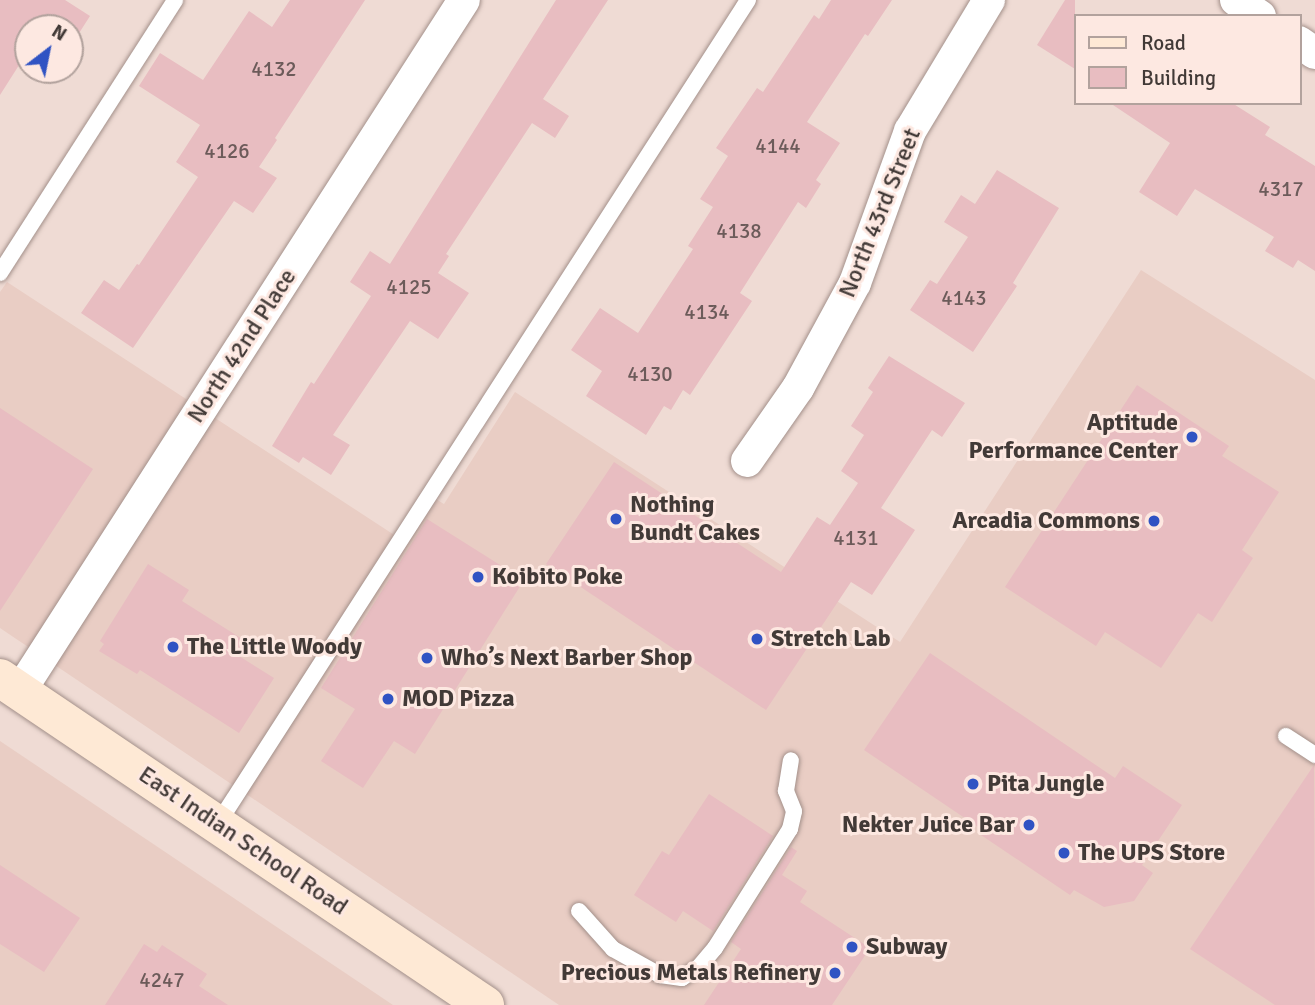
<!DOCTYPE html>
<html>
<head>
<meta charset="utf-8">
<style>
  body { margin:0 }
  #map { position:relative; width:1315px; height:1005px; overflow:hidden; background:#efdbd4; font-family:Signika,sans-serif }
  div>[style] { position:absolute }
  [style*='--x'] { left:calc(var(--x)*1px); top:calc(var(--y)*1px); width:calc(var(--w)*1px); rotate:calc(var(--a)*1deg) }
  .built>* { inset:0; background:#e9cdc4 }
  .building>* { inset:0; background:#e8bdc1 }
  .roads { filter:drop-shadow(0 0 2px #a3908a) drop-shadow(0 0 2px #a3908a) }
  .service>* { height:16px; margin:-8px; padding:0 8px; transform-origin:8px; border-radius:8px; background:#fff }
  .minor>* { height:32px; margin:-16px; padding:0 16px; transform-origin:16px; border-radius:16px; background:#fff }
  .secondary>* { height:38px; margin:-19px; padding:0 19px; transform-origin:19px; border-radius:19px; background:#fee9d5 }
  .dots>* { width:19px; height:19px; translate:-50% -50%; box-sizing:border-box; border:4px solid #fde8e1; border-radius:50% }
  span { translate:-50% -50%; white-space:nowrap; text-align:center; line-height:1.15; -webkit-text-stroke:6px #fde8e1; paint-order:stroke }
  .number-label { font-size:21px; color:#6c5b5a }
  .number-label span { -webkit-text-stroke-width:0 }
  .street-label { font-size:24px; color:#423a37 }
  .poi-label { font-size:24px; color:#423a37; font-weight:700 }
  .right { translate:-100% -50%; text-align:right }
  .left { translate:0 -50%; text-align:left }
  .legend { position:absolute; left:1074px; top:14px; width:228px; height:91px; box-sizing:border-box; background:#fde8e1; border:2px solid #b2a29d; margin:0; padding:9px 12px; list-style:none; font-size:21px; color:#423a37 }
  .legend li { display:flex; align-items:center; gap:14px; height:35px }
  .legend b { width:35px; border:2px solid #b2a29d }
  .north { position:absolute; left:14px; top:14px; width:70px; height:70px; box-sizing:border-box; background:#fde8e1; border:2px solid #b2a29d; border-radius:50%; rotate:32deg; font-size:19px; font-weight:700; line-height:28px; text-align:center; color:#423a37 }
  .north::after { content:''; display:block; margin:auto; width:24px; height:32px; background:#3053c3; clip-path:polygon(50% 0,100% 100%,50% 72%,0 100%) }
</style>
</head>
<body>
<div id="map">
  <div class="built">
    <div style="clip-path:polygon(1141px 270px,1315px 380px,1315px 1005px,559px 1005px,0 628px,0 292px,7px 282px,405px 542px,434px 498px,444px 504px,515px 392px,900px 642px)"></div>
    <div style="clip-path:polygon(0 741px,393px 1005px,0 1005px)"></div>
  </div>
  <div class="building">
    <div style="clip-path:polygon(0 0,65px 0,90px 16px,74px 41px,70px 39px,70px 28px,52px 28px,46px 24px,43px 28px,28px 28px,28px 51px,0 95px)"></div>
    <div style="clip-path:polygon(290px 0,365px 0,275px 138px,277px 140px,259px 167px,277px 178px,253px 213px,234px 201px,133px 348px,81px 313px,104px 280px,119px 290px,137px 264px,139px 265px,198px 177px,176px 162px,200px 125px,139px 86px,160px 53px,203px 80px,249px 11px,272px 27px)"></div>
    <div style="clip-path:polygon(556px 0,608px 0,543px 99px,569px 116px,555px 138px,532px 123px,446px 254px,449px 256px,438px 273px,469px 293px,438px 339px,410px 321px,333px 435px,350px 445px,331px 475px,303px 457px,299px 463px,272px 446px,311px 382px,314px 384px,371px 296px,350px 282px,370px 251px,390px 264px)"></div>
    <div style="clip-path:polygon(831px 0,892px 0,868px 36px,865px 34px,807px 122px,840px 143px,816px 180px,821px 184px,806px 208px,798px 202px,740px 293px,752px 301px,690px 395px,683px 390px,671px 410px,664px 406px,646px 435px,586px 396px,602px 371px,571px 350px,600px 308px,638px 333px,693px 249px,688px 246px,713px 207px,700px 199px,728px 156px,716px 148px,757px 88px,763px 92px,814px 15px,819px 19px)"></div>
    <div style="clip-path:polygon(1065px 0,1075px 0,1075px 69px,1037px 45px)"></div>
    <div style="clip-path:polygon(1110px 103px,1232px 103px,1270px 127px,1265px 135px,1315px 166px,1315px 271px,1298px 260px,1293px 268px,1265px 251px,1274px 237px,1195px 189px,1177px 216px,1139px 192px,1170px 143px)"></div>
    <div style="clip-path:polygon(997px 170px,1059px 208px,1013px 283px,1017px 286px,973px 352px,910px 310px,930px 280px,937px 284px,968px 237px,944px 222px,961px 195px,975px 204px)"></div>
    <div style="clip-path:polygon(889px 356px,965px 403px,942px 437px,932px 430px,881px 508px,915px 530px,872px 595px,851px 582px,766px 710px,546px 564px,614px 462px,781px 572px,817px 517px,830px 525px,858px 483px,841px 471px,864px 435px,851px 426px,873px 392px,868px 388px)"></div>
    <div style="clip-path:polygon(1137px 385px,1229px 446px,1222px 456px,1279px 492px,1242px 550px,1253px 558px,1212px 622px,1198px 613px,1161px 668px,1105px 632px,1096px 646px,1005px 587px)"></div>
    <div style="clip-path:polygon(0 408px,93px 469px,0 611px)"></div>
    <div style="clip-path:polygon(427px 519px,524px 580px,415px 754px,394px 741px,363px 788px,321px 761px,355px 709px,321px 688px)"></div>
    <div style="clip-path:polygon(148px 564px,189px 590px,182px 601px,247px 642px,239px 656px,274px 678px,239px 733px,140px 670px,137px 674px,99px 651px,104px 644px,100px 641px)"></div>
    <div style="clip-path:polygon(930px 653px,1115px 778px,1123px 766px,1182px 805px,1142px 865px,1153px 873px,1134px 901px,1104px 907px,1074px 890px,1070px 895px,981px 835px,984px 831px,864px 750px)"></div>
    <div style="clip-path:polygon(1314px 765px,1315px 1005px,1275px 1005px,1190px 949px)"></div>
    <div style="clip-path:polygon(709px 794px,773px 836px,713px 931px,683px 911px,676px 922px,634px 895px,662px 851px,669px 855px)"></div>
    <div style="clip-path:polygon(791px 847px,797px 851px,782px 875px,807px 891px,800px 902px,870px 948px,832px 1005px,704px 1005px,741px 949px,731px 942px)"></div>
    <div style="clip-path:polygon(0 865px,80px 918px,44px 972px,0 944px)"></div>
    <div style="clip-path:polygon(144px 944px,157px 952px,162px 945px,207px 974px,199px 986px,228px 1005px,105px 1005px)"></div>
  </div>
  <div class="roads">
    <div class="service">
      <div style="--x:0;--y:273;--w:324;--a:-57.3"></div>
      <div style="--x:1286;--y:736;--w:35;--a:33"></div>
      <div style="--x:217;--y:825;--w:981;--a:-57.23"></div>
      <div style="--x:579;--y:911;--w:51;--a:48.2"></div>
      <div style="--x:613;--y:949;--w:54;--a:29"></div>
      <div style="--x:660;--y:975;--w:22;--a:8"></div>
      <div style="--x:682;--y:978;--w:20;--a:-33"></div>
      <div style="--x:699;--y:967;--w:25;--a:-50"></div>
      <div style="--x:715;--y:948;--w:141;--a:-57.8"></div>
      <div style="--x:790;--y:829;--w:18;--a:-77"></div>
      <div style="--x:794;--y:811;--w:22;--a:-112"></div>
      <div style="--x:786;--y:791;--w:31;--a:-81"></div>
    </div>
    <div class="minor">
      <div style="--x:1236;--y:0;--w:29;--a:34"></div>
      <div style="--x:1299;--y:42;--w:19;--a:35"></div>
      <div style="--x:747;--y:461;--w:89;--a:-55.1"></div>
      <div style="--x:798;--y:388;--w:119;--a:-61.5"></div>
      <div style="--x:855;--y:283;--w:162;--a:-70.1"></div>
      <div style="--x:910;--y:131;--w:153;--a:-58.9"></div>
      <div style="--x:20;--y:691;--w:821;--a:-57.28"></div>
    </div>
    <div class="secondary">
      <div style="--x:0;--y:678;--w:585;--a:33.99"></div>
    </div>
  </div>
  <div class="dots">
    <div style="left:1192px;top:437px;background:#3053c3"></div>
    <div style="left:616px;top:519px;background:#3053c3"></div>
    <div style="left:1154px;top:521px;background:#3053c3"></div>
    <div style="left:478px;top:577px;background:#3053c3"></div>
    <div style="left:757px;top:639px;background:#3053c3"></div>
    <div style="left:173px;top:647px;background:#3053c3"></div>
    <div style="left:427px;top:658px;background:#3053c3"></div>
    <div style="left:388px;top:699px;background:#3053c3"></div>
    <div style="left:973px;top:784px;background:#3053c3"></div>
    <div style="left:1029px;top:825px;background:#3053c3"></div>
    <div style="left:1064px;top:853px;background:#3053c3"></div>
    <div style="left:852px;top:947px;background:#3053c3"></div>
    <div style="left:835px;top:973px;background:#3053c3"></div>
  </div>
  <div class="number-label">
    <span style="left:274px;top:69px">4132</span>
    <span style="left:778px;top:146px">4144</span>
    <span style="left:227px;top:151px">4126</span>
    <span style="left:1281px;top:189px">4317</span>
    <span style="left:739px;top:231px">4138</span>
    <span style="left:409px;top:287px">4125</span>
    <span style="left:964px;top:298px">4143</span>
    <span style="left:707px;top:312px">4134</span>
    <span style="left:650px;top:374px">4130</span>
    <span style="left:856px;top:538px">4131</span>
    <span style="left:162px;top:980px">4247</span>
  </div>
  <div class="street-label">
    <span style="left:880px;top:213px;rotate:-68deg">North 43rd Street</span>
    <span style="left:242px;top:346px;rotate:-57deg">North 42nd Place</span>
    <span style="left:243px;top:841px;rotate:34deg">East Indian School Road</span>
  </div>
  <div class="poi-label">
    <span class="right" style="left:1178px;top:437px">Aptitude<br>Performance Center</span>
    <span class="left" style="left:630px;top:519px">Nothing<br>Bundt Cakes</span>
    <span class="right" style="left:1140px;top:521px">Arcadia Commons</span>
    <span class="left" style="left:492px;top:577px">Koibito Poke</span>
    <span class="left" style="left:771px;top:639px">Stretch Lab</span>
    <span class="left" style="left:187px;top:647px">The Little Woody</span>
    <span class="left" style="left:441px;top:658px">Who’s Next Barber Shop</span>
    <span class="left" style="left:402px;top:699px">MOD Pizza</span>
    <span class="left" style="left:987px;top:784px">Pita Jungle</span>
    <span class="right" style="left:1015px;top:825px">Nekter Juice Bar</span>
    <span class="left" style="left:1078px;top:853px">The UPS Store</span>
    <span class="left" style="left:866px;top:947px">Subway</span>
    <span class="right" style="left:821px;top:973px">Precious Metals Refinery</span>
  </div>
  <ul class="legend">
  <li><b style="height:9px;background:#fee9d5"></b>Road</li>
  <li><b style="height:19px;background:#e8bdc1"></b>Building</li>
  </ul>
  <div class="north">N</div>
</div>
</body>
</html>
